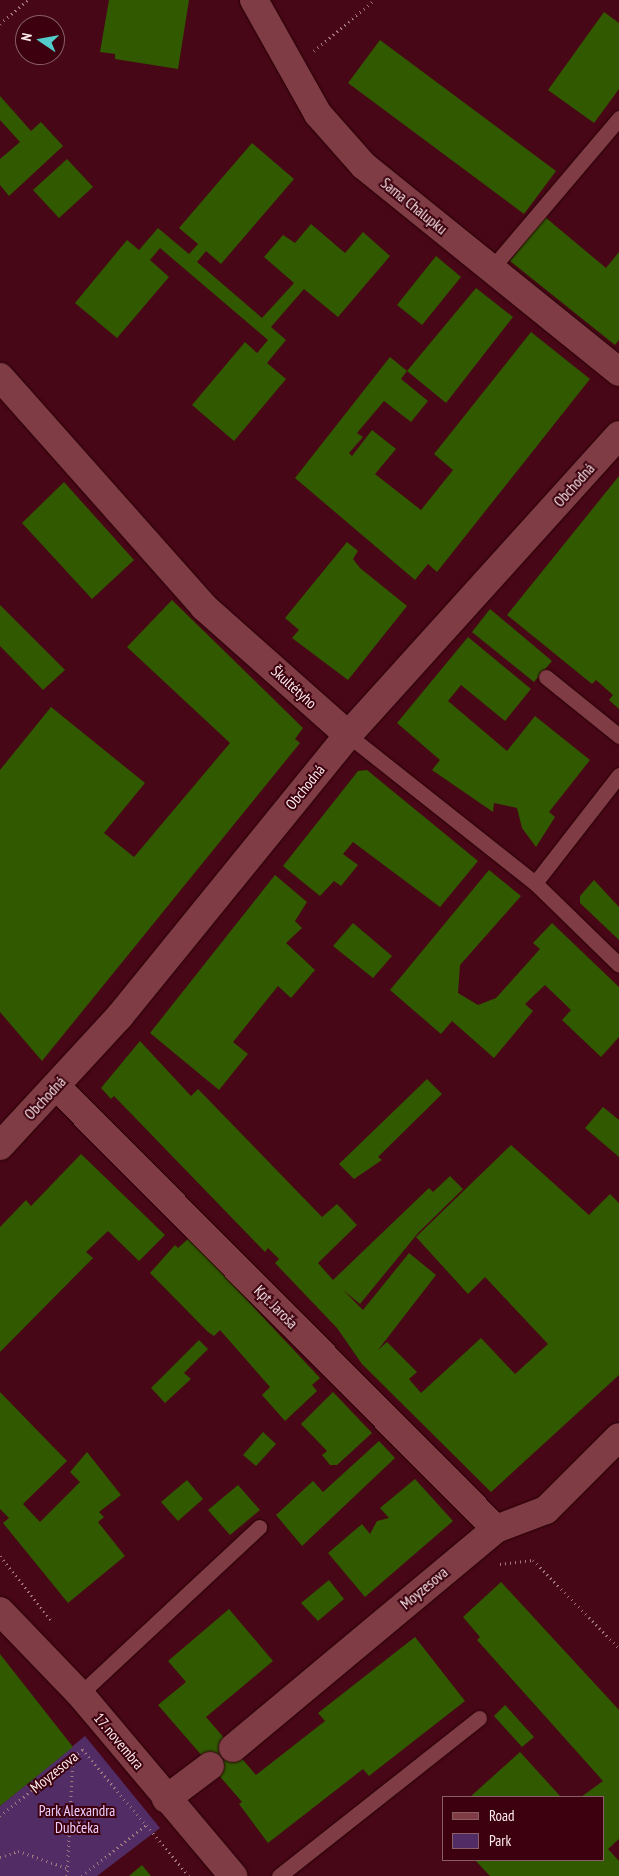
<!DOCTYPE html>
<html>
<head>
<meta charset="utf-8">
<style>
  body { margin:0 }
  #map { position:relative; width:619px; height:1876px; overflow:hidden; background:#480717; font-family:"PT Sans Narrow",sans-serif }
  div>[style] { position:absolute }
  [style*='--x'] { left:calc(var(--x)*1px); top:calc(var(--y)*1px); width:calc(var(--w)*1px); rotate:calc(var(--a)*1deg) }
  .green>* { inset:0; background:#522d65 }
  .building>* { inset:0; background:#305900 }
  .path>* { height:3px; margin-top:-1.5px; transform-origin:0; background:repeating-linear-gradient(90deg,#a17780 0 1px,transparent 0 5px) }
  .roads { filter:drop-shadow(0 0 1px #260005) drop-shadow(0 0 1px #260005) }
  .lane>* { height:15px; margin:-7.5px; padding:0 7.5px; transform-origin:7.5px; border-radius:7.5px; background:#803c45 }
  .street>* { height:28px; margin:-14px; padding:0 14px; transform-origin:14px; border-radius:14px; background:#803c45 }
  span { translate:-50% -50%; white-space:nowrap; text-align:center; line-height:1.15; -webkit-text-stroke:4px #3c000e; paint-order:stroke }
  .street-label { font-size:15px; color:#fdeced }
  .park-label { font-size:15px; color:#edcffe }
  .legend { position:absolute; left:442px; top:1796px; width:162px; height:65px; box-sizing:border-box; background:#3c000e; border:1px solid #895e67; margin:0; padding:6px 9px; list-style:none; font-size:15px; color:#fdeced }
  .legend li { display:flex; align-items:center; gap:10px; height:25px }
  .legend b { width:25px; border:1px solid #895e67 }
  .north { position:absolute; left:15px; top:15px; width:50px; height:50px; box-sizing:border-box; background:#3c000e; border:1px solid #895e67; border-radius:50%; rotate:282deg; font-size:14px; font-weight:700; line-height:20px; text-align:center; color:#fdeced }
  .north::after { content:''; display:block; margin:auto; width:18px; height:22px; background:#53cdcb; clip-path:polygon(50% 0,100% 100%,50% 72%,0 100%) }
</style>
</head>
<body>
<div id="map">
  <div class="green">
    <div style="clip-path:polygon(85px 1736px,160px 1828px,97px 1876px,0 1876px,0 1806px)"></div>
  </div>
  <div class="building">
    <div style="clip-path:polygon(109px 0,189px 0,178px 69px,115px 59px,115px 54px,100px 52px)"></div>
    <div style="clip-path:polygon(604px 12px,619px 23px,619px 89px,594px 123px,548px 90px)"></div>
    <div style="clip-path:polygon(380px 40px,556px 171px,524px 214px,348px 83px)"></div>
    <div style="clip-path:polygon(0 96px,31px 131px,41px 122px,63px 146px,9px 196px,0 185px,0 159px,20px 142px,0 120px)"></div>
    <div style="clip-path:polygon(252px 143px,294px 179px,221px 264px,206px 251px,197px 262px,262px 318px,294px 283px,264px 257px,283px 235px,295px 243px,311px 224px,345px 253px,363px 232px,390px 256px,338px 317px,304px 289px,271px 327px,286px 340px,267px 363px,286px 379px,234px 441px,192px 405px,245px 342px,257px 353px,268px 340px,160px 248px,150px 260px,169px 277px,117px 338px,75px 303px,127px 240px,139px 250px,158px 228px,189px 254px,198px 244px,179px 228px)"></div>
    <div style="clip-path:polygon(67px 159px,93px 187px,59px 218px,33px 190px)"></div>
    <div style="clip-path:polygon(545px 217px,606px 268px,619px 252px,619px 340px,615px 345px,510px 261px)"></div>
    <div style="clip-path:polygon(436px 256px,461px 277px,422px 325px,397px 305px)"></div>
    <div style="clip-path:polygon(476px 288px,513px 317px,446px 403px,407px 371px)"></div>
    <div style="clip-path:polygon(531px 332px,590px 379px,437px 572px,428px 564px,415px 580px,295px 478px,390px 357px,407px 371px,401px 379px,428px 401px,411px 422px,384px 401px,357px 433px,363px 437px,349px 453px,352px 456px,372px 430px,396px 449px,375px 474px,421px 510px,453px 470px,434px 454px)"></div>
    <div style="clip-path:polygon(619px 476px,619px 709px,609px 700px,613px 695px,596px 680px,592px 684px,507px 615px)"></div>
    <div style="clip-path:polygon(64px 482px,134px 560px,92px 599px,22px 523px)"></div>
    <div style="clip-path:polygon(347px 542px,358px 551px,353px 559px,360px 568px,407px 606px,348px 680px,292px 638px,299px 630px,285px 618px)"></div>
    <div style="clip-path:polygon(172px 600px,303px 728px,295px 739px,300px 743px,42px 1061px,0 1012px,0 770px,51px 707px,145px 783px,104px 833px,134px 857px,230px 743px,127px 647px)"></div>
    <div style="clip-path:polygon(0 605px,65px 670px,43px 690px,0 646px)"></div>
    <div style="clip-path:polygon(490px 609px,552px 661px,534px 682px,472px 632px)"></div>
    <div style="clip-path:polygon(468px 637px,531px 689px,505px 721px,461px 685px,448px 701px,507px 751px,535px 716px,590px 760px,549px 812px,555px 817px,536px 847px,522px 828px,517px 808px,494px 803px,493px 812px,432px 770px,440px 760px,397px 723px)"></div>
    <div style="clip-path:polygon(367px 770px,478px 861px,440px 907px,353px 842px,343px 854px,358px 865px,341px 886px,334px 881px,320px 896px,283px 866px,358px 771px)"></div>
    <div style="clip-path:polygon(489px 870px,521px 896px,460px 965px,458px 993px,478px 1005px,496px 998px,540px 949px,533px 943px,552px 923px,619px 987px,619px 1037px,601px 1057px,562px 1020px,571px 1010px,545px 985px,525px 1004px,533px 1011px,494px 1058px,452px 1021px,441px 1034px,390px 990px)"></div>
    <div style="clip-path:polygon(275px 875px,307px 902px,295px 921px,302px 928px,286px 943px,315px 970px,291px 998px,278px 986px,233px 1042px,248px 1054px,219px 1090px,150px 1033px)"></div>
    <div style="clip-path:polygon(594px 880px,619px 907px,619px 940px,580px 903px,580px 896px)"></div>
    <div style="clip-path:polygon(353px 923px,392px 956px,373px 978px,333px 946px)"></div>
    <div style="clip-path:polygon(140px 1041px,191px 1096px,198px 1089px,322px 1217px,337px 1204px,357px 1225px,318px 1263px,333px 1280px,429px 1188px,433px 1192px,450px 1176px,463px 1189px,418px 1233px,360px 1304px,343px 1290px,363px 1310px,409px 1253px,436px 1275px,378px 1350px,387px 1342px,417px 1372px,409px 1379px,421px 1393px,481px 1338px,515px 1374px,548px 1344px,485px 1277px,468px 1294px,416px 1237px,511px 1145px,589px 1215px,610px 1194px,619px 1203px,619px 1375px,491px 1492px,362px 1364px,337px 1328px,275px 1263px,279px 1259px,268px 1248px,265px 1252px,114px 1096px,111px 1099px,101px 1088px)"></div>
    <div style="clip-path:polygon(427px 1079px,442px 1094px,378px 1157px,382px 1160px,354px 1179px,339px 1164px)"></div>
    <div style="clip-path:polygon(603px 1107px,619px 1120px,619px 1157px,585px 1128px)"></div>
    <div style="clip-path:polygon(81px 1154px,165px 1235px,139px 1261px,108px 1231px,86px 1252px,93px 1258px,0 1352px,0 1227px,26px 1200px,31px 1206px)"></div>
    <div style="clip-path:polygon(189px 1238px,320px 1378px,312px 1385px,317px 1391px,285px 1421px,262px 1395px,270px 1387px,220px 1330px,214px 1336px,208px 1332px,150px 1273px,175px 1245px,178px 1248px)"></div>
    <div style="clip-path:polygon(199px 1340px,208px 1349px,184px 1373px,191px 1379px,165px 1403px,151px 1388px)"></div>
    <div style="clip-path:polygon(0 1392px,67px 1461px,23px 1504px,40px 1522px,80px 1482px,70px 1472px,87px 1452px,121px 1495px,99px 1512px,104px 1517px,98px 1522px,125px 1556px,68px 1603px,3px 1523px,9px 1518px,0 1509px)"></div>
    <div style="clip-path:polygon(333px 1392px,372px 1433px,337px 1465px,330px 1465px,322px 1455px,327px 1451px,301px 1424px)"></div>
    <div style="clip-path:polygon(263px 1432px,276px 1444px,256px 1466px,243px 1455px)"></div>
    <div style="clip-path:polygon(379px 1441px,395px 1458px,302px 1546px,276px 1515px,313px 1481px,323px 1492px)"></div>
    <div style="clip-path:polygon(415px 1479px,453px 1521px,365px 1597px,328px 1553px,362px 1524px,370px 1534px,377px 1521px,389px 1518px,380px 1508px)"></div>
    <div style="clip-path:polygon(187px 1480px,203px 1499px,178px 1521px,161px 1502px)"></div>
    <div style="clip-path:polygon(238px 1485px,260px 1510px,230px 1535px,208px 1510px)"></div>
    <div style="clip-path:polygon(329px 1580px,344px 1599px,318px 1621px,301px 1603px)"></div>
    <div style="clip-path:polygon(501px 1582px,619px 1710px,619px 1839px,608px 1849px,619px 1861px,619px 1876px,490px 1876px,475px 1860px,603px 1860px,603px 1797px,581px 1797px,603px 1781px,477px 1640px,480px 1637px,463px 1617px)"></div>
    <div style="clip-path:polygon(229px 1609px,273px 1661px,206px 1717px,256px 1775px,325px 1721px,318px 1713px,415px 1637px,465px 1701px,369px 1776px,363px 1769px,268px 1843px,239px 1804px,242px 1802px,158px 1705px,186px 1682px,168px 1661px)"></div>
    <div style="clip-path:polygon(0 1654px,73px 1747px,0 1806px)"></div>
    <div style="clip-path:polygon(505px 1705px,534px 1737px,522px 1747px,494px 1716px)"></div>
    <div style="clip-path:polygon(520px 1752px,561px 1797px,470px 1797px)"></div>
    <div style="clip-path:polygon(142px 1865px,151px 1876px,129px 1876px)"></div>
  </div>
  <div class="path">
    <div style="--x:0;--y:24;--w:37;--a:-41"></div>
    <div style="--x:314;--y:51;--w:79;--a:-40.4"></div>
    <div style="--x:0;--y:1556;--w:82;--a:51.4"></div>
    <div style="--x:500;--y:1564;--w:33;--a:-7"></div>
    <div style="--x:533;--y:1560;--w:123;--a:45.7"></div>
    <div style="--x:82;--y:1749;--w:166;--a:49.9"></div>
    <div style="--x:0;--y:1816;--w:107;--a:-38.9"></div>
    <div style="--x:0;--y:1857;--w:19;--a:-18"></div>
    <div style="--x:18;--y:1851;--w:52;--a:19.1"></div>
    <div style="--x:67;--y:1876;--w:119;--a:-87.1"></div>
    <div style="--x:82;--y:1876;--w:83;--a:-38.7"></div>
  </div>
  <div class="roads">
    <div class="lane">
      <div style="--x:492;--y:268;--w:197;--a:-49.7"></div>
      <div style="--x:546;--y:677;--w:94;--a:38.9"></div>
      <div style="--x:348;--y:735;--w:238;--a:38.4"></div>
      <div style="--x:535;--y:883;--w:117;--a:44.3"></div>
      <div style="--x:535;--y:883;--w:137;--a:-52.1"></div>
      <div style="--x:80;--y:1694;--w:245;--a:-43"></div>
      <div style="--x:279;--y:1876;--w:255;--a:-38.3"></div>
    </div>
    <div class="street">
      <div style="--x:254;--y:0;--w:131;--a:60.7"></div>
      <div style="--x:318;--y:114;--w:69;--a:48.5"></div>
      <div style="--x:364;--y:166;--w:328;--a:38.9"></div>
      <div style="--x:0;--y:377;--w:307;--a:48.4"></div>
      <div style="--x:204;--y:607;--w:193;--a:41.6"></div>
      <div style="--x:56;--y:1086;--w:624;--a:45.19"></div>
      <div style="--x:0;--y:1146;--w:176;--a:-47.3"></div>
      <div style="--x:119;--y:1017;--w:363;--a:-50.9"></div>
      <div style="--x:348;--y:735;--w:404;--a:-47.9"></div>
      <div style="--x:0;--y:1611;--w:115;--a:46.1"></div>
      <div style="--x:80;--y:1694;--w:238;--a:49.9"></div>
      <div style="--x:233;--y:1748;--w:342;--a:-39.8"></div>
      <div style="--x:496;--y:1529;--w:53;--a:-20.8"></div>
      <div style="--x:546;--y:1510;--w:103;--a:-45"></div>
      <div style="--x:166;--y:1799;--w:55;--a:-36.9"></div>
    </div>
  </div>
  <div class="street-label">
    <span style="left:414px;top:206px;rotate:39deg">Sama Chalupku</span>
    <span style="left:574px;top:485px;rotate:-48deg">Obchodná</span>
    <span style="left:294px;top:687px;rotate:42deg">Škultétyho</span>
    <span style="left:305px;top:787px;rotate:-51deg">Obchodná</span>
    <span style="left:45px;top:1098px;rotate:-47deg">Obchodná</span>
    <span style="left:276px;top:1307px;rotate:45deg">Kpt. Jaroša</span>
    <span style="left:424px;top:1588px;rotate:-40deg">Moyzesova</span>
    <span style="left:119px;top:1741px;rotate:50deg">17. novembra</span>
    <span style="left:54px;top:1772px;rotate:-39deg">Moyzesova</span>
  </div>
  <div class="park-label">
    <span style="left:77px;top:1819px">Park Alexandra<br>Dubčeka</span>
  </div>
  <ul class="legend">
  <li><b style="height:6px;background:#803c45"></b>Road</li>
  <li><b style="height:14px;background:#522d65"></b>Park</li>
  </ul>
  <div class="north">N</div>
</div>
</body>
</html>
